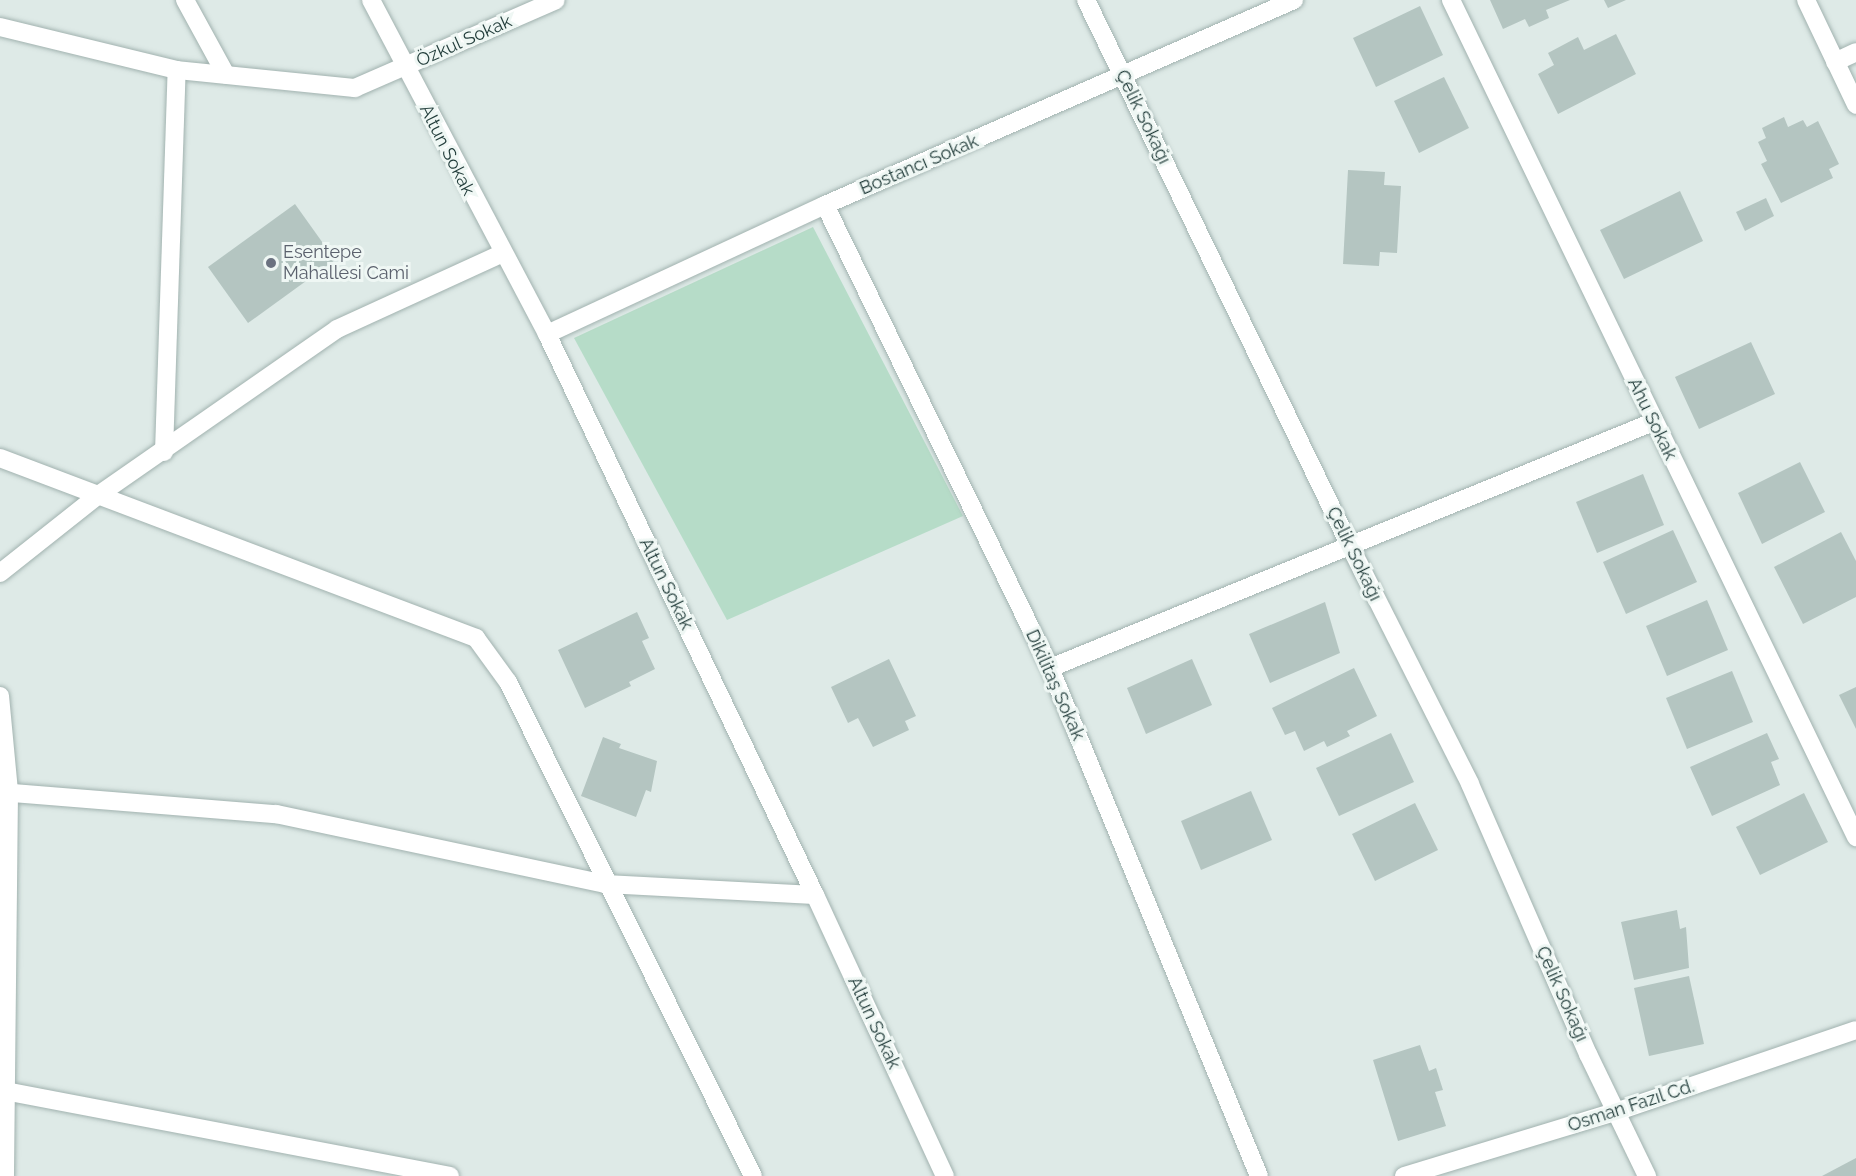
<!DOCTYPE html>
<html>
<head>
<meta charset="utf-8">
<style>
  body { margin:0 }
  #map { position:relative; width:1856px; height:1176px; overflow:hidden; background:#deeae7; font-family:Raleway,sans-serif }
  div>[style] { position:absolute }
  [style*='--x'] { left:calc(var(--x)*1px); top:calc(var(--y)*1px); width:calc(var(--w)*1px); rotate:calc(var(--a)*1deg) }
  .green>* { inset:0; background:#b6dcc8 }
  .building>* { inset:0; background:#b4c5c1 }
  .roads { filter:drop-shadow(0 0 2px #a1b2af) drop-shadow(0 0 2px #a1b2af) }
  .minor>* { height:18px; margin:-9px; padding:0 9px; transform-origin:9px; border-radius:9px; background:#fff }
  .dots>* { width:16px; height:16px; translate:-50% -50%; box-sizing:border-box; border:3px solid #eff7f4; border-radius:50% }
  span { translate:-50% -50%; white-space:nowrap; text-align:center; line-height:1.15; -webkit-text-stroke:6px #eff7f4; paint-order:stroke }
  .street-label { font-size:18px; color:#1f3a38 }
  .worship-label { font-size:18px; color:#5b616d }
  .left { translate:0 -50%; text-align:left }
</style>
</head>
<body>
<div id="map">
  <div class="green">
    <div style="clip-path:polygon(813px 227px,963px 516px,727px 620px,574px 338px)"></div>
  </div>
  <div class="building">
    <div style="clip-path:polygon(1490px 0,1570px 0,1546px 10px,1549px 18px,1529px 27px,1525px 19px,1503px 29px)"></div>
    <div style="clip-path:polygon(1604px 0,1626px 0,1608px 8px)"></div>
    <div style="clip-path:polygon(1420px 6px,1443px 55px,1376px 87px,1353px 38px)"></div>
    <div style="clip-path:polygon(1616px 34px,1636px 74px,1558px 114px,1538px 74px,1554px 65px,1548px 53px,1578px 37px,1584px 50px)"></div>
    <div style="clip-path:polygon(1444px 77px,1469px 128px,1419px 153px,1394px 101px)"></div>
    <div style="clip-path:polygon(1784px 117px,1788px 127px,1803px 120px,1807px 127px,1818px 121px,1839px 164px,1829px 169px,1833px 178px,1781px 203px,1761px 164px,1767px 161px,1758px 142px,1766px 138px,1762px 128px)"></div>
    <div style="clip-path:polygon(1348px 170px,1385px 172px,1384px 185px,1401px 186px,1397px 253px,1380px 252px,1379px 266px,1343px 264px)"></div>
    <div style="clip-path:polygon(1680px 191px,1703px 241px,1624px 279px,1600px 230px)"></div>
    <div style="clip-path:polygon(1766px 198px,1774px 216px,1745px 231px,1736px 212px)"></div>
    <div style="clip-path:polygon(295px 204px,335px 260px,248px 323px,208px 267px)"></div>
    <div style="clip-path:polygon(1751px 342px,1775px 394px,1699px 429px,1675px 377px)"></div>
    <div style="clip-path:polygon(1800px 462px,1825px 512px,1762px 544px,1738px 493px)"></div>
    <div style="clip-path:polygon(1643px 474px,1664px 525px,1597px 553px,1576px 502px)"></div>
    <div style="clip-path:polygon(1673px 530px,1697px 582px,1626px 614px,1603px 562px)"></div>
    <div style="clip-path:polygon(1841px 532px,1856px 561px,1856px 597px,1803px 624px,1774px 567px)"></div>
    <div style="clip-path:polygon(1707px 600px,1728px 650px,1667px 676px,1646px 626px)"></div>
    <div style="clip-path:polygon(1325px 602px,1340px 653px,1270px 683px,1249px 634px)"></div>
    <div style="clip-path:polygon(637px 612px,649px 638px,642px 641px,655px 669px,629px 682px,631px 686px,585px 708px,558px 650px)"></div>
    <div style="clip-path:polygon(889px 659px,916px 716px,905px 721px,909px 730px,873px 747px,858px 718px,848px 723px,831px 687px)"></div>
    <div style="clip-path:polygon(1192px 659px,1212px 705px,1146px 734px,1127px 688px)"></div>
    <div style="clip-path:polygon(1354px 668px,1377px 716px,1347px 731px,1350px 736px,1327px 747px,1324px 741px,1304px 751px,1295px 731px,1285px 735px,1272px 708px)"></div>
    <div style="clip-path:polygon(1732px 671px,1753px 722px,1687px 749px,1666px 698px)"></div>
    <div style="clip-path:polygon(1856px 687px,1856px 729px,1839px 695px)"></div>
    <div style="clip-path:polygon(1391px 733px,1414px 782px,1339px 816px,1316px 768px)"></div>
    <div style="clip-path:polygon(1767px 733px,1779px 759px,1771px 762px,1780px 785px,1712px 816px,1690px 767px)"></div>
    <div style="clip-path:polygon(603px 737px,621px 744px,619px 748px,657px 761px,651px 792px,646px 790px,636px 817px,581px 796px)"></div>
    <div style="clip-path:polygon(1251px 791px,1272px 840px,1201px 870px,1181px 821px)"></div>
    <div style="clip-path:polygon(1804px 793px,1828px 842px,1760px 875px,1736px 827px)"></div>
    <div style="clip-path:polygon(1415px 803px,1438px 850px,1375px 881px,1352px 834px)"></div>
    <div style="clip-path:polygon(1677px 910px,1680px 929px,1686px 927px,1689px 968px,1634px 980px,1621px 922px)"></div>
    <div style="clip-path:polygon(1689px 976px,1704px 1044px,1649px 1056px,1634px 988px)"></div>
    <div style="clip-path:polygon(1420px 1045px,1429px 1071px,1436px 1068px,1443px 1090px,1435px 1092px,1446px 1126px,1398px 1141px,1373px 1060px)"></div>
    <div style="clip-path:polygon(1856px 1158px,1856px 1176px,1822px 1176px)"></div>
  </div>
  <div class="roads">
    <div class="minor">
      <div style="--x:185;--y:0;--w:85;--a:61.3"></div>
      <div style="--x:371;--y:0;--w:378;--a:62.2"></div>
      <div style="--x:547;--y:334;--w:622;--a:64.47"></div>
      <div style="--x:815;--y:895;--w:310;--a:65.2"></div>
      <div style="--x:1086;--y:0;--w:609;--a:64.19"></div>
      <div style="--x:1351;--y:548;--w:264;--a:63.2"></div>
      <div style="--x:1470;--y:784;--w:295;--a:66.4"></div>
      <div style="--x:1588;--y:1054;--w:136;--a:64.2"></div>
      <div style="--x:1451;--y:0;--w:930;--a:64.18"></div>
      <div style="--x:1806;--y:0;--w:116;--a:64.5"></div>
      <div style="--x:0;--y:27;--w:182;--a:13.7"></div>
      <div style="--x:177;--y:70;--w:179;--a:5.8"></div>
      <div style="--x:355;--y:88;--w:219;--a:-23.6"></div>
      <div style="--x:1835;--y:62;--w:23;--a:-25"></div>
      <div style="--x:825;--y:205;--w:515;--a:64.08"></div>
      <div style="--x:1050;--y:668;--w:549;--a:67.64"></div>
      <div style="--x:547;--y:334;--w:306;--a:-24.9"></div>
      <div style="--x:825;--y:205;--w:512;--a:-23.61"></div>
      <div style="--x:164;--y:452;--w:382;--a:-88.1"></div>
      <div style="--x:0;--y:458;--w:509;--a:20.71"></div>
      <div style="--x:476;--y:638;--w:54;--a:54"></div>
      <div style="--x:508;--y:682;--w:551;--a:63.62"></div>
      <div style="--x:0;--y:573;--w:124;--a:-38.4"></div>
      <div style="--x:97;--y:496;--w:292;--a:-34.8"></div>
      <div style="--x:337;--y:329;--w:180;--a:-24.6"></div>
      <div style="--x:1050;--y:668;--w:651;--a:-22.19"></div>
      <div style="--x:0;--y:696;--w:96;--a:84.6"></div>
      <div style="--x:9;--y:792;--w:384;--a:90.6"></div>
      <div style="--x:0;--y:792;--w:277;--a:4.6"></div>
      <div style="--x:276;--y:814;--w:336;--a:12"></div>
      <div style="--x:605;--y:884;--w:210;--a:3"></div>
      <div style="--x:0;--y:1090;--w:458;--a:10.8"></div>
      <div style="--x:1404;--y:1176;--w:224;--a:-16.9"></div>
      <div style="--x:1618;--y:1111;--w:251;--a:-18.8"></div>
    </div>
  </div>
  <div class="dots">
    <div style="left:271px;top:263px;background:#6b7280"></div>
  </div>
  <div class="street-label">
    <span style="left:464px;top:41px;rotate:-24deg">Özkul Sokak</span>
    <span style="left:1143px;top:117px;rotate:64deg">Çelik Sokağı</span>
    <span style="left:447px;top:150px;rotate:63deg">Altun Sokak</span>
    <span style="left:919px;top:165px;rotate:-23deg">Bostancı Sokak</span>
    <span style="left:1652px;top:419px;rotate:64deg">Ahu Sokak</span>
    <span style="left:1354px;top:554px;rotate:64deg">Çelik Sokağı</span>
    <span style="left:666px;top:584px;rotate:64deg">Altun Sokak</span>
    <span style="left:1055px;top:685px;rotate:66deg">Dikilitaş Sokak</span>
    <span style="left:1562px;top:994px;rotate:66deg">Çelik Sokağı</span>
    <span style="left:874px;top:1023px;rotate:65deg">Altun Sokak</span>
    <span style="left:1631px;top:1106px;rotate:-18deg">Osman Fazıl Cd.</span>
  </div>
  <div class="worship-label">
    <span class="left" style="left:283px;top:263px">Esentepe<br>Mahallesi Cami</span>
  </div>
</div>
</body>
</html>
